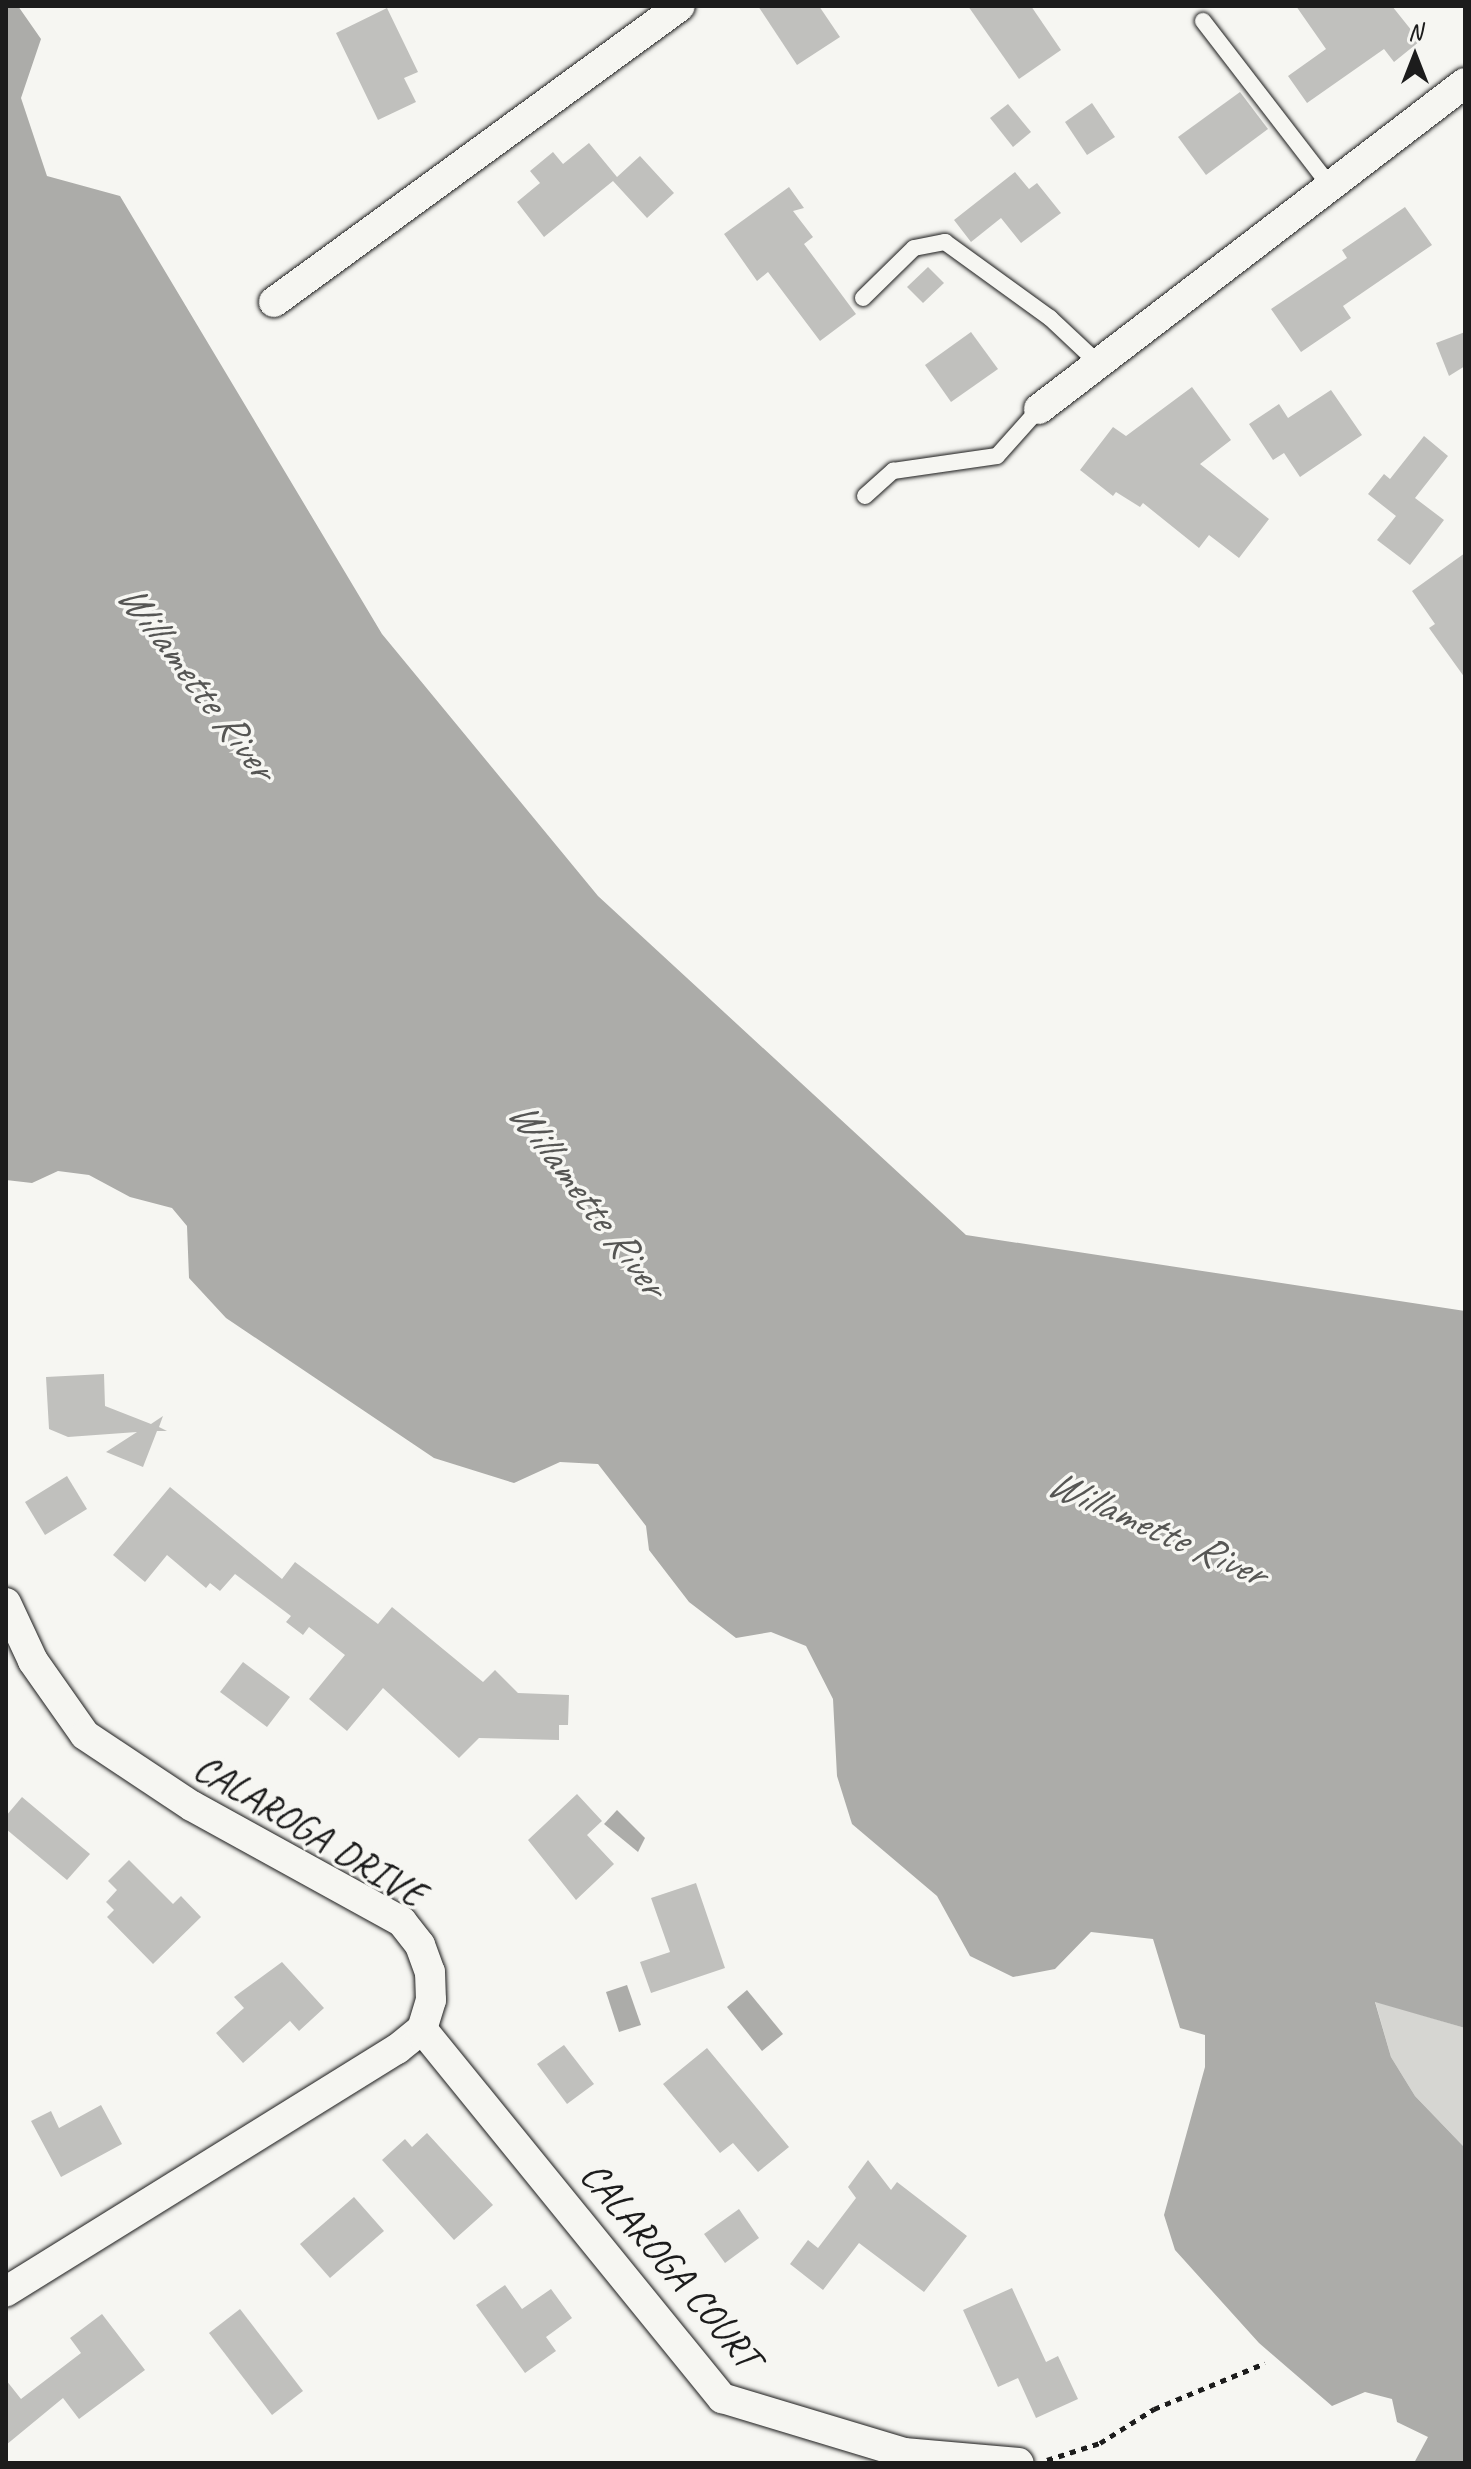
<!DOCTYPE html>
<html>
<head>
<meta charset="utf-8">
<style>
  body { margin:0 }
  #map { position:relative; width:1471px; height:2469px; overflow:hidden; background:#f6f6f2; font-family:Caveat,sans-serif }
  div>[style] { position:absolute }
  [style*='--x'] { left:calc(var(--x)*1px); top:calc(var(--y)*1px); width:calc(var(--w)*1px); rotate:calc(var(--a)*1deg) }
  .green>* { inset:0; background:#d6d6d2 }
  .water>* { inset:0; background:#acaca9 }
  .building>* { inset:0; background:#c0c0bd }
  .path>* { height:5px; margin-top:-2.5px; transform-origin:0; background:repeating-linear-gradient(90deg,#1c1c1c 0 6px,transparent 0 12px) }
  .roads { filter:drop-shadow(0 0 2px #1c1c1c) drop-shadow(0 0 2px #1c1c1c) }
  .service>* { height:16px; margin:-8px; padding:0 8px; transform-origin:8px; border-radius:8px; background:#f6f6f2 }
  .minor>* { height:30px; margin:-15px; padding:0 15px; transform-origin:15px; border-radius:15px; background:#f6f6f2 }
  span { translate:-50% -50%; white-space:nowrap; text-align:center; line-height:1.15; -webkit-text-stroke:7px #f6f6f2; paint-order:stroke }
  .street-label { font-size:40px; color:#1c1c1c }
  .water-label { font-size:42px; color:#565654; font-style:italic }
  .frame { position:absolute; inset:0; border:8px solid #1c1c1c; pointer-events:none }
  .north { position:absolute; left:1375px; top:16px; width:80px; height:80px; -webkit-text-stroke:6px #f6f6f2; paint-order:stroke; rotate:0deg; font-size:22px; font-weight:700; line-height:32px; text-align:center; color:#1c1c1c }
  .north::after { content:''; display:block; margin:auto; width:28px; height:36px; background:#1c1c1c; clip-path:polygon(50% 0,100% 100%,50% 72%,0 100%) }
</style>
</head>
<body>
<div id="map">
  <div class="green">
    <div style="clip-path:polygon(1375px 2001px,1465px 2028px,1465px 2148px,1415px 2096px,1391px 2057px)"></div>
  </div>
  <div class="water">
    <div style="clip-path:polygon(6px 6px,18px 6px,41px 39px,21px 98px,47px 176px,120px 196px,382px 634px,598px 896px,966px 1235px,1465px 1311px,1465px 2028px,1375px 2002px,1391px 2057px,1415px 2096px,1465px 2148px,1465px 2463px,1414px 2463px,1428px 2437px,1397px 2422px,1392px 2399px,1365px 2392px,1332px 2406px,1259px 2343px,1175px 2250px,1164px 2215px,1205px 2067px,1205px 2035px,1180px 2028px,1153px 1939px,1091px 1932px,1055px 1969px,1013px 1977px,970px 1956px,937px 1896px,852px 1824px,837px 1776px,833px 1699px,806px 1646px,771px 1632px,736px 1638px,689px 1602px,649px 1550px,646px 1526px,598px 1464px,560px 1462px,514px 1483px,434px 1458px,226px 1318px,189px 1278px,187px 1226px,172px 1208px,130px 1197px,89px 1175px,58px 1171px,32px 1183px,6px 1180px)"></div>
    <div style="clip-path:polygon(617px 1810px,645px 1838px,638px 1852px,604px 1824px)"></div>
    <div style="clip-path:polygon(627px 1985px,641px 2025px,619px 2032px,606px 1992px)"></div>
    <div style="clip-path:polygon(747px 1990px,783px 2034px,762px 2051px,727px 2007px)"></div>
  </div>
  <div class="building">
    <div style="clip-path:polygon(758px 6px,819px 6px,840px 37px,797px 65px)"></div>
    <div style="clip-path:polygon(968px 6px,1031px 6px,1061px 50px,1019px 79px)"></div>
    <div style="clip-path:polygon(1296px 6px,1392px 6px,1420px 41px,1394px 62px,1384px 49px,1307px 103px,1288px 76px,1326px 49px)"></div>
    <div style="clip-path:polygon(387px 8px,418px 72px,404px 78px,416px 102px,378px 120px,336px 33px)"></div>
    <div style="clip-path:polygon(1240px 92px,1268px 129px,1206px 175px,1178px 137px)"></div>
    <div style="clip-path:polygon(1092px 103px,1115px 137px,1087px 155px,1065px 122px)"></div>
    <div style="clip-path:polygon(1008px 104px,1031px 132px,1013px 147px,990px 118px)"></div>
    <div style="clip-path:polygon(589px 143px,617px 177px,640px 156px,674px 193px,647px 218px,613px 181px,544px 237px,517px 202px,540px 183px,530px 171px,553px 152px,563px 164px)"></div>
    <div style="clip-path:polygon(1015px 172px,1029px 189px,1037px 183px,1061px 213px,1021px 243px,1001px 218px,971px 242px,954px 220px)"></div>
    <div style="clip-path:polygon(789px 187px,804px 208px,793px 211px,813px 237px,804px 244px,856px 314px,820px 341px,768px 272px,757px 281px,724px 234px)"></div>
    <div style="clip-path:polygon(1405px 207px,1432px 245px,1343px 306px,1351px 318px,1301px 352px,1271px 309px,1347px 258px,1342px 250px)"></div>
    <div style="clip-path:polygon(928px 267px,944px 283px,923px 303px,907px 287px)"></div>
    <div style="clip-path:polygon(971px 332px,998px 369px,951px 402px,925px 365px)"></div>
    <div style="clip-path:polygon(1465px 332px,1465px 366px,1449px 376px,1436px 343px)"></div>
    <div style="clip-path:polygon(1192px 387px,1231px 440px,1200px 464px,1269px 519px,1239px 558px,1209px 535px,1199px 548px,1143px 503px,1140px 507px,1116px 492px,1113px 496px,1080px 470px,1113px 427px,1126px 436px)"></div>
    <div style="clip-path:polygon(1331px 390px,1362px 435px,1300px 477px,1284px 453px,1273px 460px,1249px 424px,1279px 404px,1288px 418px)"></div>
    <div style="clip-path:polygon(1424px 436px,1448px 456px,1415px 498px,1444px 520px,1410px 565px,1377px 540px,1396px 516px,1368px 494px,1384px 474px,1390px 479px)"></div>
    <div style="clip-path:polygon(1465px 553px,1465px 678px,1429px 628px,1435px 624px,1412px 591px)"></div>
    <div style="clip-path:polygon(104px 1374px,105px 1406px,151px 1424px,163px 1416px,159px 1427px,167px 1431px,157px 1431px,143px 1467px,106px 1452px,137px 1432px,68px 1437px,49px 1429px,46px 1377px)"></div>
    <div style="clip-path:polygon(67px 1476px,87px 1509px,45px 1535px,25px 1502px)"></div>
    <div style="clip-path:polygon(170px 1487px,282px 1579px,295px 1562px,378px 1624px,392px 1607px,483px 1682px,495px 1670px,518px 1693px,569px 1695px,568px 1725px,559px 1725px,559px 1740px,479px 1738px,459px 1758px,383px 1688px,347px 1731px,309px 1699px,345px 1655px,309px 1627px,303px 1635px,286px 1622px,291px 1616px,235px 1574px,220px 1591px,210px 1583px,206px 1588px,167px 1555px,145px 1582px,113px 1555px)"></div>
    <div style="clip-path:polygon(243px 1662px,290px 1697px,267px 1727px,220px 1692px)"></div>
    <div style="clip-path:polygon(577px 1794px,602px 1821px,587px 1835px,614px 1864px,576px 1900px,528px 1840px)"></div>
    <div style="clip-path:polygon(22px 1797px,90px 1854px,67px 1880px,6px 1829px,6px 1816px)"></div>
    <div style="clip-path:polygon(129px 1860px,173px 1904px,181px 1896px,201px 1917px,153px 1964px,107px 1917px,114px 1910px,106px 1902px,117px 1890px,108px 1881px)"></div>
    <div style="clip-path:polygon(696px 1883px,725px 1968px,651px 1993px,640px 1962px,670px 1952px,651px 1898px)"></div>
    <div style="clip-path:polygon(282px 1962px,324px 2008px,299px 2031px,290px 2021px,243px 2063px,216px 2033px,244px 2008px,234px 1997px)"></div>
    <div style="clip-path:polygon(564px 2045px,594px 2084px,567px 2104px,537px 2064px)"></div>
    <div style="clip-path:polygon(707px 2048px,789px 2147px,758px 2172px,733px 2143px,720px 2153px,663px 2084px)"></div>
    <div style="clip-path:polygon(101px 2105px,122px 2144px,61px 2177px,31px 2121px,51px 2111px,59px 2128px)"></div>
    <div style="clip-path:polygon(427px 2133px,493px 2205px,454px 2240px,382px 2160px,405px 2139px,412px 2147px)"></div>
    <div style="clip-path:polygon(868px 2160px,891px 2190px,897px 2182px,967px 2236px,924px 2292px,859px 2243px,823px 2290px,790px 2264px,808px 2240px,818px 2248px,856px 2198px,848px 2187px)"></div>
    <div style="clip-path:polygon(354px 2197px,384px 2231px,330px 2278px,300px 2244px)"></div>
    <div style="clip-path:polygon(739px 2209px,759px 2238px,725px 2263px,704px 2234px)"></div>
    <div style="clip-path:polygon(505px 2285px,522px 2309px,551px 2289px,572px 2318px,546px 2337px,556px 2351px,525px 2373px,476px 2305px)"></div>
    <div style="clip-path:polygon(1012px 2288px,1046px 2362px,1058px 2356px,1078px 2399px,1036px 2418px,1018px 2378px,998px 2387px,963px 2310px)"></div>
    <div style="clip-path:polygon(240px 2309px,303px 2391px,272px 2415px,209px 2333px)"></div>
    <div style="clip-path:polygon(102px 2314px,145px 2370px,79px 2419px,63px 2398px,6px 2445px,6px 2380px,21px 2399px,81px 2353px,70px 2338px)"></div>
  </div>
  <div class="path">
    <div style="--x:1047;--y:2460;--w:56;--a:-17.8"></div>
    <div style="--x:1100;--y:2443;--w:64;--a:-32.2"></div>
    <div style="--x:1154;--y:2409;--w:120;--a:-22.5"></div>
  </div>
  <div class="roads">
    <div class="service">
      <div style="--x:1203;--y:21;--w:208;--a:52.4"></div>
      <div style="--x:863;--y:298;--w:71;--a:-44.4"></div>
      <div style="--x:914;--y:248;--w:32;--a:-11"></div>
      <div style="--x:945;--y:242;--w:130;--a:35.9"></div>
      <div style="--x:1050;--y:318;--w:66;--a:43.2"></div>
      <div style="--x:865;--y:496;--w:38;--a:-42"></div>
      <div style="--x:893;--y:471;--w:105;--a:-8.2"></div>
      <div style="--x:997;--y:456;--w:63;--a:-48.2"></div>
    </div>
    <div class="minor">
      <div style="--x:274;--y:302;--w:502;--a:-36.09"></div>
      <div style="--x:1039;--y:409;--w:536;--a:-37.43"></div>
      <div style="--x:6;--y:1603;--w:64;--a:65"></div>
      <div style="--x:33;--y:1661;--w:90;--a:54.9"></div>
      <div style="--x:85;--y:1735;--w:128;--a:33.6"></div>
      <div style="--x:192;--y:1806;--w:240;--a:28.9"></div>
      <div style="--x:402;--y:1922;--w:29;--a:52"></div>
      <div style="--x:420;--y:1945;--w:29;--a:70"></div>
      <div style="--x:430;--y:1972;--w:28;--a:88"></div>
      <div style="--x:431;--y:2000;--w:30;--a:107"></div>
      <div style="--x:422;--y:2029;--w:32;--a:141"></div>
      <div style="--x:397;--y:2049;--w:460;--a:148.2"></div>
      <div style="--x:422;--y:2029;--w:476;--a:50.9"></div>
      <div style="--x:722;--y:2398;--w:190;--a:16.8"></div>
      <div style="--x:904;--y:2453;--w:115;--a:5"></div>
    </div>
  </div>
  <div class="street-label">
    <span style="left:310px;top:1830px;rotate:31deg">CALAROGA DRIVE</span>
    <span style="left:671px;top:2265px;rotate:50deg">CALAROGA COURT</span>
  </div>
  <div class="water-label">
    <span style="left:196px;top:681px;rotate:53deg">Willamette River</span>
    <span style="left:587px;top:1198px;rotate:53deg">Willamette River</span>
    <span style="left:1156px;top:1528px;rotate:24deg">Willamette River</span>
  </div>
  <div class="frame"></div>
  <div class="north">N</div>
</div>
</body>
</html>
